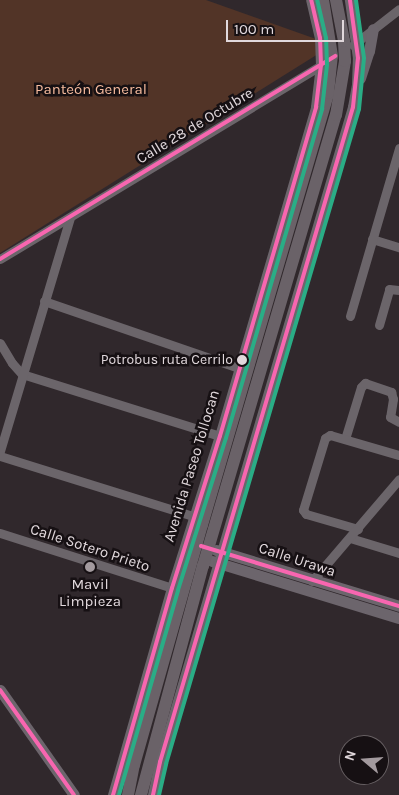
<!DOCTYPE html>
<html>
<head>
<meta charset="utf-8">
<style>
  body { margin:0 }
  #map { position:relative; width:399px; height:795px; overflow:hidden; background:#30282c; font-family:Karla,sans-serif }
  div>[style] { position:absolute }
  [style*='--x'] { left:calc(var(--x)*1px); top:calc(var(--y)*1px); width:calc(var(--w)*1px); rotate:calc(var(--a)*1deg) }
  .green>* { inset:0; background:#523427 }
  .minor>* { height:9px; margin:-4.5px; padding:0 4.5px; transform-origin:4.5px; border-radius:4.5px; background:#6b656a }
  .major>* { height:11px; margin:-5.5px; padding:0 5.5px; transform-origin:5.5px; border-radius:5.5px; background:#6c656c }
  .highway-bridge>* { height:12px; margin:-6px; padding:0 6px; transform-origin:6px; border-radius:6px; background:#6a6268 }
  .bus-1>* { height:4px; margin:-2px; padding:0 2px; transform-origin:2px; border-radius:2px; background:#f866b0 }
  .bus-2>* { height:4px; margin:-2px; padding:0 2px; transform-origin:2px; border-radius:2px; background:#2aad86 }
  .dots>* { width:14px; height:14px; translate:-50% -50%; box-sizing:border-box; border:2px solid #161013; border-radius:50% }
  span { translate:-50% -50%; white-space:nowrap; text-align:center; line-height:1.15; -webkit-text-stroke:5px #161013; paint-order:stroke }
  .bus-label { font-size:14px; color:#e1d8dc }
  .right { translate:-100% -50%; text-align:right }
  .park-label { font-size:15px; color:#f6bb9e }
  .street-label { font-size:15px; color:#e1d8dc }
  .poi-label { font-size:15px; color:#e1d8dc }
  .north { position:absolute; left:339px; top:735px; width:50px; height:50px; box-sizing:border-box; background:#161013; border:1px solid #676063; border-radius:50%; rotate:288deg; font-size:14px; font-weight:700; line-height:20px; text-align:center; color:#e1d8dc }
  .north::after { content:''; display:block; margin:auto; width:18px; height:22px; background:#a39a9e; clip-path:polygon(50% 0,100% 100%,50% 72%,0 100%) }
  .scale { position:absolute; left:226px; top:20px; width:118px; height:22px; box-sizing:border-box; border:2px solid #e1d8dc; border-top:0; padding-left:6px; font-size:15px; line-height:18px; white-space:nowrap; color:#e1d8dc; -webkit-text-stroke:4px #161013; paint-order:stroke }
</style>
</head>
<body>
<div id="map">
  <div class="green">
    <div style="clip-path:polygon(0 0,206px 0,316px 39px,318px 54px,0 253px)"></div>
  </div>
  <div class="minor">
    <div style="--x:353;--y:45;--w:58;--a:-38"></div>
    <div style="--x:372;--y:239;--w:28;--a:17"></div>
    <div style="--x:0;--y:259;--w:380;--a:-31.1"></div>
    <div style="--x:44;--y:301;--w:206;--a:19"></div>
    <div style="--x:350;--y:316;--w:175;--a:-73.7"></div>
    <div style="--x:379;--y:325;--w:37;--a:-74"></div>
    <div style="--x:389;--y:289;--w:10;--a:6"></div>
    <div style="--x:0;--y:343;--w:23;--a:59"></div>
    <div style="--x:12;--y:363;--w:15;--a:48"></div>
    <div style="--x:22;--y:374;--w:207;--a:17.4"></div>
    <div style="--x:345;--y:439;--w:54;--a:-72.9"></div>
    <div style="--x:361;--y:387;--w:6;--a:-45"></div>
    <div style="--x:365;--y:383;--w:28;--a:19"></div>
    <div style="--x:391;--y:392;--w:7;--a:74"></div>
    <div style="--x:393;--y:399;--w:18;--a:99"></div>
    <div style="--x:390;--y:417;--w:10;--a:29"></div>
    <div style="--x:0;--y:451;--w:243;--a:-73.3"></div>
    <div style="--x:0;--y:456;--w:202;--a:17.3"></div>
    <div style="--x:358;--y:529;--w:54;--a:-163.9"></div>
    <div style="--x:306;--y:514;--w:5;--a:-127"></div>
    <div style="--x:303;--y:510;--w:75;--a:-73"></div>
    <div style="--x:325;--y:438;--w:6;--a:-31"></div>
    <div style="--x:330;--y:435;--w:72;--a:16.2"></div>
    <div style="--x:0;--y:533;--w:181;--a:17.7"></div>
    <div style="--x:350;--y:538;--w:51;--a:17"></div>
    <div style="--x:312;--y:581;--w:134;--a:-49.5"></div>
  </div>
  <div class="major">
    <div style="--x:360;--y:78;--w:28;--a:-72"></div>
    <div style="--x:369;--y:51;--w:22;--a:-80"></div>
    <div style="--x:216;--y:550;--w:191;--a:17"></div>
    <div style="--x:212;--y:561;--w:195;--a:17"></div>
    <div style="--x:0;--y:690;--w:128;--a:54.8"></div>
    <div style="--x:113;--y:795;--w:215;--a:-74.1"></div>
    <div style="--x:172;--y:588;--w:159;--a:-72.5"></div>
    <div style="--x:220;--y:436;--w:343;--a:-73.7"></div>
    <div style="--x:316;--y:107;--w:42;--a:-83.2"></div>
    <div style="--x:321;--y:65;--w:27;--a:-92"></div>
    <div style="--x:320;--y:38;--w:39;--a:-103"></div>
    <div style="--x:153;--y:795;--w:34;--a:-78"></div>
    <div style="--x:160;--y:762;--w:683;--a:-73.58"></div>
    <div style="--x:353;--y:107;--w:23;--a:-80"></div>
    <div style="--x:357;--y:84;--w:26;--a:-88"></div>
    <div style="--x:358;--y:58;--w:59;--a:-97.9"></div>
  </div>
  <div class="highway-bridge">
    <div style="--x:128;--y:795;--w:31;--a:-79"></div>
    <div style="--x:134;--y:765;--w:249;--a:-74.2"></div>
    <div style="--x:202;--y:525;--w:450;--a:-73.7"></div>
    <div style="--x:328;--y:93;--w:37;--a:-84"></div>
    <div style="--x:332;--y:56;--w:57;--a:-99.1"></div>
    <div style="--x:141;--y:795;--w:237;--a:-74.9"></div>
    <div style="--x:203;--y:566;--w:470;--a:-73.6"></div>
    <div style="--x:336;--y:115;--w:55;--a:-80.5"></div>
    <div style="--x:345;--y:61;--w:20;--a:-93"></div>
    <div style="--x:344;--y:41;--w:42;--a:-101"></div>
  </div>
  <div class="bus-1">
    <div style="--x:0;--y:259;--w:392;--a:-31.2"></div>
    <div style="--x:201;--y:546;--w:207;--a:16.9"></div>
    <div style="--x:0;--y:690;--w:128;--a:54.8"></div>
    <div style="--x:113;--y:795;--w:215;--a:-74.1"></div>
    <div style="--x:172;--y:588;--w:159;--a:-72.5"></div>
    <div style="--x:220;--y:436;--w:343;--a:-73.7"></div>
    <div style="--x:316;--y:107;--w:42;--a:-83.2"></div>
    <div style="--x:321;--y:65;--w:27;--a:-92"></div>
    <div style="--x:320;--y:38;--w:39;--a:-103"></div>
    <div style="--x:153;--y:795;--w:34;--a:-78"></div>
    <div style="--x:160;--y:762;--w:683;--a:-73.58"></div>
    <div style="--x:353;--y:107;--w:49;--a:-84.2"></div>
    <div style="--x:358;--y:58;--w:59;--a:-97.9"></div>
  </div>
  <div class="bus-2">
    <div style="--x:119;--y:795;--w:213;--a:-73.9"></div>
    <div style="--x:178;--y:590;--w:159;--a:-72.5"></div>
    <div style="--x:226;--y:438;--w:343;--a:-73.7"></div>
    <div style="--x:322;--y:109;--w:44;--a:-83.5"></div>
    <div style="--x:327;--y:65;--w:27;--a:-92"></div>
    <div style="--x:326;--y:38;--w:39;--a:-103"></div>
    <div style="--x:159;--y:795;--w:32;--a:-77"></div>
    <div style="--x:166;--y:764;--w:683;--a:-73.58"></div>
    <div style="--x:359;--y:109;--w:51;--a:-84.4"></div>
    <div style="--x:364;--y:58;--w:59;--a:-97.9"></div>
  </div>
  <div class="dots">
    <div style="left:242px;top:360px;background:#e1d8dc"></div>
    <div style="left:90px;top:567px;background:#a39a9e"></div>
  </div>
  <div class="bus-label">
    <span class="right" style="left:233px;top:360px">Potrobus ruta Cerrilo</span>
  </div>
  <div class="park-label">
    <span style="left:91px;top:90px">Panteón General</span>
  </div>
  <div class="street-label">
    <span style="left:195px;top:126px;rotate:-31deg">Calle 28 de Octubre</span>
    <span style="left:192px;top:466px;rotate:-73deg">Avenida Paseo Tollocan</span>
    <span style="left:90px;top:548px;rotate:18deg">Calle Sotero Prieto</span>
    <span style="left:297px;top:560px;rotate:18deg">Calle Urawa</span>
  </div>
  <div class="poi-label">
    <span style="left:90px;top:593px">Mavil<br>Limpieza</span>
  </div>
  <div class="north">N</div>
  <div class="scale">100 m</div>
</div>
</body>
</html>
